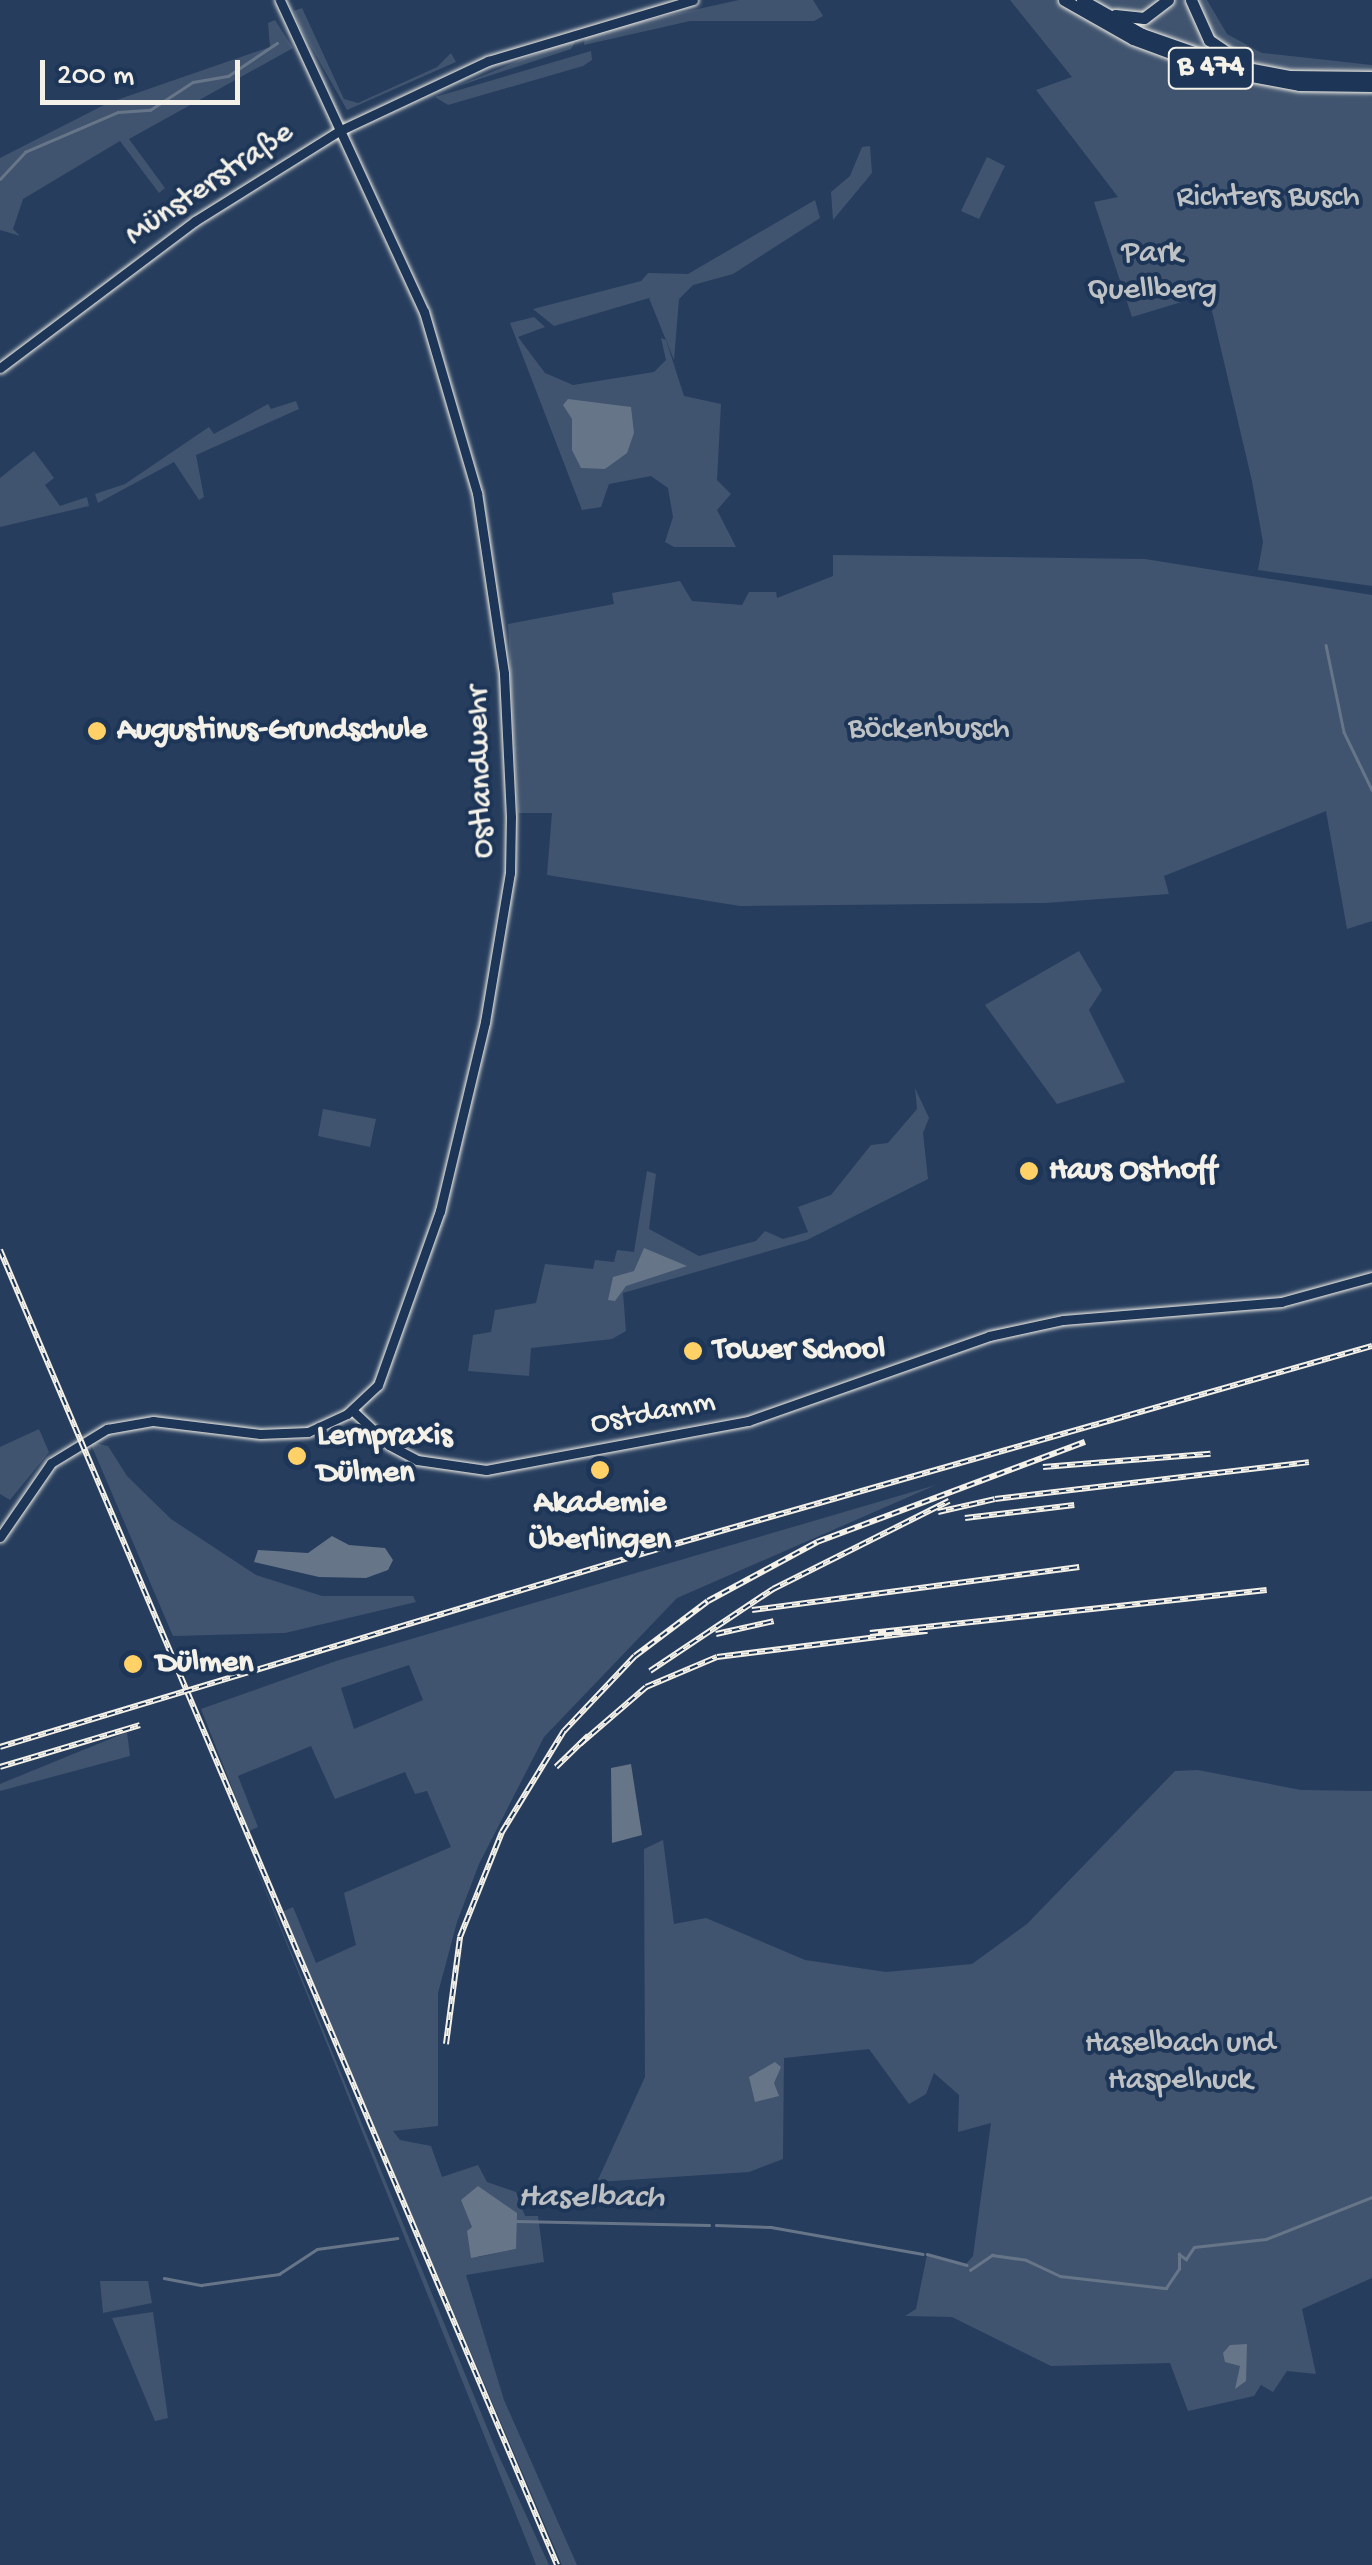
<!DOCTYPE html>
<html>
<head>
<meta charset="utf-8">
<style>
  body { margin:0 }
  #map { position:relative; width:1372px; height:2565px; overflow:hidden; background:#263d5d; font-family:"Gochi Hand",sans-serif }
  div>[style] { position:absolute }
  [style*='--x'] { left:calc(var(--x)*1px); top:calc(var(--y)*1px); width:calc(var(--w)*1px); rotate:calc(var(--a)*1deg) }
  .green>* { inset:0; background:#40546f }
  .water>* { inset:0; background:#677588 }
  .stream>* { height:2.5px; margin:-1.25px; padding:0 1.25px; transform-origin:1.25px; border-radius:1.25px; background:#677588 }
  .roads { filter:drop-shadow(0 0 2px #f4f1e8) drop-shadow(0 0 2px #f4f1e8) }
  .secondary>* { height:9px; margin:-4.5px; padding:0 4.5px; transform-origin:4.5px; border-radius:4.5px; background:#1d3557 }
  .highway>* { height:11px; margin:-5.5px; padding:0 5.5px; transform-origin:5.5px; border-radius:5.5px; background:#1d3557 }
  .rail>* { height:6px; margin-top:-3px; transform-origin:0; background:repeating-linear-gradient(90deg,#1d3557 0 8px,#f4f1e8 0 16px); box-sizing:border-box; border-block:2px solid #f4f1e8 }
  .dots>* { width:28px; height:28px; translate:-50% -50%; box-sizing:border-box; border:5px solid #1d3557; border-radius:50% }
  span { translate:-50% -50%; white-space:nowrap; text-align:center; line-height:1.15; -webkit-text-stroke:8px #1d3557; paint-order:stroke }
  .shield-label span { padding:2px 8px; background:#1d3557; border:2px solid; border-radius:8px; -webkit-text-stroke-width:0 }
  .shield-label { font-size:30px; color:#f4f1e8; font-weight:700 }
  .street-label { font-size:32px; color:#f4f1e8 }
  .park-label { font-size:32px; color:#bec2c4 }
  .poi-label { font-size:32px; color:#f4f1e8; font-weight:700 }
  .left { translate:0 -50%; text-align:left }
  .water-label { font-size:35px; color:#bcbfc2; font-style:italic }
  .scale { position:absolute; left:40px; top:60px; width:200px; height:45px; box-sizing:border-box; border:5px solid #f4f1e8; border-top:0; padding-left:12px; font-size:30px; line-height:35px; white-space:nowrap; color:#f4f1e8; -webkit-text-stroke:8px #1d3557; paint-order:stroke }
</style>
</head>
<body>
<div id="map">
  <div class="green">
    <div style="clip-path:polygon(739px 0,813px 0,823px 16px,814px 21px,690px 21px,584px 45px,585px 36px,620px 26px)"></div>
    <div style="clip-path:polygon(1010px 0,1207px 0,1227px 34px,1262px 53px,1372px 65px,1372px 586px,1258px 570px,1263px 542px,1252px 481px,1208px 294px,1132px 317px,1094px 202px,1118px 197px,1036px 90px,1072px 77px)"></div>
    <div style="clip-path:polygon(302px 8px,344px 99px,358px 103px,437px 67px,451px 53px,456px 62px,347px 110px,300px 27px,294px 11px)"></div>
    <div style="clip-path:polygon(275px 20px,293px 48px,129px 139px,165px 188px,159px 193px,120px 141px,23px 199px,13px 229px,20px 236px,0 230px,0 158px,108px 103px,270px 47px,268px 23px)"></div>
    <div style="clip-path:polygon(570px 40px,575px 42px,571px 49px,455px 87px)"></div>
    <div style="clip-path:polygon(591px 51px,592px 60px,583px 66px,448px 105px,435px 97px)"></div>
    <div style="clip-path:polygon(870px 146px,872px 173px,833px 220px,831px 192px,850px 176px,862px 147px)"></div>
    <div style="clip-path:polygon(987px 157px,1005px 166px,979px 219px,961px 211px)"></div>
    <div style="clip-path:polygon(815px 200px,820px 218px,733px 274px,693px 285px,679px 299px,674px 360px,649px 298px,554px 326px,533px 309px,641px 281px,648px 273px,688px 274px)"></div>
    <div style="clip-path:polygon(534px 317px,545px 327px,518px 337px,545px 373px,573px 385px,654px 372px,666px 360px,661px 338px,666px 340px,684px 396px,721px 404px,717px 480px,731px 494px,717px 510px,736px 547px,674px 547px,665px 542px,673px 517px,668px 488px,651px 476px,609px 484px,601px 507px,582px 510px,510px 323px)"></div>
    <div style="clip-path:polygon(296px 401px,299px 409px,196px 455px,204px 497px,199px 500px,174px 462px,98px 503px,95px 494px,125px 484px,209px 427px,214px 434px,268px 404px,271px 409px)"></div>
    <div style="clip-path:polygon(34px 451px,54px 478px,45px 485px,60px 506px,87px 497px,89px 506px,0 527px,0 478px)"></div>
    <div style="clip-path:polygon(833px 555px,1145px 559px,1372px 595px,1372px 921px,1347px 929px,1326px 811px,1164px 876px,1169px 894px,1045px 903px,740px 906px,547px 875px,552px 813px,518px 813px,508px 624px,614px 604px,612px 593px,680px 581px,692px 601px,742px 605px,749px 592px,776px 592px,777px 598px,833px 576px)"></div>
    <div style="clip-path:polygon(1079px 951px,1102px 990px,1089px 1010px,1125px 1082px,1057px 1104px,985px 1005px)"></div>
    <div style="clip-path:polygon(915px 1088px,929px 1118px,923px 1133px,928px 1179px,807px 1240px,623px 1293px,626px 1331px,612px 1339px,531px 1348px,529px 1376px,468px 1371px,473px 1335px,491px 1332px,495px 1310px,536px 1303px,545px 1264px,593px 1269px,595px 1260px,614px 1262px,617px 1250px,634px 1252px,647px 1171px,656px 1174px,649px 1229px,699px 1256px,756px 1241px,765px 1231px,783px 1239px,808px 1232px,798px 1207px,831px 1195px,871px 1145px,888px 1143px,917px 1109px)"></div>
    <div style="clip-path:polygon(323px 1109px,376px 1119px,370px 1147px,318px 1136px)"></div>
    <div style="clip-path:polygon(39px 1429px,49px 1452px,10px 1500px,0 1494px,0 1447px)"></div>
    <div style="clip-path:polygon(90px 1442px,108px 1446px,127px 1476px,171px 1519px,256px 1575px,322px 1596px,413px 1596px,416px 1602px,285px 1633px,173px 1636px)"></div>
    <div style="clip-path:polygon(evenodd,936px 1485px,677px 1598px,544px 1737px,479px 1864px,457px 1922px,438px 1993px,438px 2126px,393px 2131px,400px 2140px,431px 2146px,442px 2177px,478px 2165px,487px 2182px,516px 2192px,525px 2216px,538px 2216px,544px 2262px,466px 2275px,504px 2400px,577px 2565px,562px 2565px,282px 1912px,293px 1907px,316px 1963px,356px 1945px,344px 1893px,451px 1847px,427px 1791px,415px 1794px,405px 1772px,335px 1799px,311px 1746px,238px 1776px,258px 1827px,249px 1831px,201px 1709px,336px 1661px,936px 1485px,409px 1665px,423px 1700px,354px 1729px,341px 1688px,409px 1665px,936px 1485px,492px 2199px,505px 2205px,516px 2249px,478px 2257px,470px 2217px,492px 2199px)"></div>
    <div style="clip-path:polygon(127px 1732px,130px 1756px,0 1791px,0 1784px)"></div>
    <div style="clip-path:polygon(1198px 1770px,1301px 1790px,1372px 1791px,1372px 2278px,1302px 2309px,1316px 2374px,1287px 2371px,1273px 2392px,1261px 2385px,1254px 2396px,1188px 2411px,1170px 2363px,1051px 2366px,952px 2317px,905px 2316px,916px 2309px,927px 2255px,966px 2264px,973px 2256px,991px 2123px,958px 2132px,959px 2095px,934px 2073px,926px 2094px,909px 2104px,869px 2049px,784px 2058px,783px 2159px,749px 2172px,597px 2182px,645px 2077px,644px 1849px,663px 1840px,674px 1924px,706px 1918px,805px 1960px,886px 1972px,972px 1964px,1027px 1924px,1175px 1771px)"></div>
    <div style="clip-path:polygon(245px 1840px,498px 2454px,549px 2565px,536px 2565px,533px 2557px)"></div>
    <div style="clip-path:polygon(100px 2281px,148px 2281px,152px 2303px,103px 2313px)"></div>
    <div style="clip-path:polygon(153px 2312px,168px 2418px,155px 2421px,112px 2318px)"></div>
  </div>
  <div class="water">
    <div style="clip-path:polygon(568px 399px,631px 407px,634px 433px,627px 453px,605px 469px,581px 468px,572px 450px,572px 419px,563px 405px)"></div>
    <div style="clip-path:polygon(644px 1248px,687px 1266px,626px 1286px,615px 1301px,608px 1300px,613px 1277px,634px 1271px)"></div>
    <div style="clip-path:polygon(332px 1536px,349px 1545px,385px 1548px,393px 1560px,388px 1570px,366px 1578px,319px 1577px,254px 1562px,258px 1550px,308px 1553px)"></div>
    <div style="clip-path:polygon(631px 1764px,642px 1835px,612px 1843px,611px 1768px)"></div>
    <div style="clip-path:polygon(775px 2062px,781px 2067px,774px 2083px,779px 2096px,755px 2102px,749px 2077px)"></div>
    <div style="clip-path:polygon(478px 2186px,517px 2213px,516px 2249px,471px 2258px,467px 2231px,472px 2227px,461px 2200px)"></div>
    <div style="clip-path:polygon(1247px 2344px,1246px 2381px,1235px 2389px,1240px 2366px,1225px 2362px,1223px 2353px,1230px 2345px)"></div>
  </div>
  <div class="stream">
    <div style="--x:0;--y:179;--w:37;--a:-47"></div>
    <div style="--x:25;--y:152;--w:101;--a:-23.3"></div>
    <div style="--x:118;--y:112;--w:32;--a:-4"></div>
    <div style="--x:150;--y:110;--w:51;--a:-33.1"></div>
    <div style="--x:193;--y:82;--w:36;--a:-10"></div>
    <div style="--x:228;--y:76;--w:59;--a:-34"></div>
    <div style="--x:1326;--y:645;--w:89;--a:78.3"></div>
    <div style="--x:1344;--y:732;--w:64;--a:64.2"></div>
    <div style="--x:516;--y:2221;--w:193;--a:1.2"></div>
    <div style="--x:716;--y:2225;--w:55;--a:2.1"></div>
    <div style="--x:771;--y:2227;--w:154;--a:10.1"></div>
    <div style="--x:927;--y:2254;--w:41;--a:15.4"></div>
    <div style="--x:970;--y:2270;--w:27;--a:-34"></div>
    <div style="--x:992;--y:2255;--w:34;--a:8"></div>
    <div style="--x:1026;--y:2260;--w:38;--a:25"></div>
    <div style="--x:1060;--y:2276;--w:107;--a:6.5"></div>
    <div style="--x:1166;--y:2288;--w:23;--a:-56"></div>
    <div style="--x:1179;--y:2269;--w:15;--a:-90"></div>
    <div style="--x:1179;--y:2254;--w:9;--a:36"></div>
    <div style="--x:1186;--y:2259;--w:14;--a:-56"></div>
    <div style="--x:1194;--y:2247;--w:72;--a:-6.3"></div>
    <div style="--x:1266;--y:2239;--w:114;--a:-21.6"></div>
    <div style="--x:164;--y:2278;--w:38;--a:11"></div>
    <div style="--x:201;--y:2285;--w:79;--a:-8"></div>
    <div style="--x:279;--y:2274;--w:45;--a:-33.3"></div>
    <div style="--x:317;--y:2249;--w:81;--a:-7.8"></div>
  </div>
  <div class="roads">
    <div class="secondary">
      <div style="--x:0;--y:368;--w:244;--a:-37"></div>
      <div style="--x:195;--y:221;--w:170;--a:-32"></div>
      <div style="--x:339;--y:131;--w:165;--a:-25.2"></div>
      <div style="--x:488;--y:61;--w:214;--a:-16.6"></div>
      <div style="--x:352;--y:1410;--w:51;--a:43.4"></div>
      <div style="--x:389;--y:1445;--w:32;--a:28"></div>
      <div style="--x:417;--y:1460;--w:70;--a:8.2"></div>
      <div style="--x:486;--y:1470;--w:267;--a:-10.6"></div>
      <div style="--x:748;--y:1421;--w:256;--a:-19.4"></div>
      <div style="--x:989;--y:1336;--w:76;--a:-12.2"></div>
      <div style="--x:1063;--y:1320;--w:219;--a:-4.7"></div>
      <div style="--x:1281;--y:1302;--w:94;--a:-15.4"></div>
      <div style="--x:0;--y:1537;--w:90;--a:-55.4"></div>
      <div style="--x:51;--y:1463;--w:66;--a:-31.3"></div>
      <div style="--x:107;--y:1429;--w:47;--a:-9.9"></div>
      <div style="--x:153;--y:1421;--w:108;--a:6.9"></div>
      <div style="--x:260;--y:1434;--w:48;--a:-2.4"></div>
      <div style="--x:308;--y:1432;--w:43;--a:-24.8"></div>
      <div style="--x:347;--y:1414;--w:42;--a:-43.1"></div>
      <div style="--x:378;--y:1385;--w:185;--a:-70.4"></div>
      <div style="--x:440;--y:1211;--w:194;--a:-76.6"></div>
      <div style="--x:485;--y:1022;--w:151;--a:-80.5"></div>
      <div style="--x:510;--y:873;--w:56;--a:-89"></div>
      <div style="--x:511;--y:817;--w:144;--a:-92.8"></div>
      <div style="--x:504;--y:673;--w:182;--a:-98.5"></div>
      <div style="--x:477;--y:493;--w:189;--a:-106.3"></div>
      <div style="--x:424;--y:312;--w:344;--a:-114.8"></div>
    </div>
    <div class="highway">
      <div style="--x:1064;--y:0;--w:79;--a:29.5"></div>
      <div style="--x:1133;--y:39;--w:86;--a:20.3"></div>
      <div style="--x:1214;--y:69;--w:86;--a:10.7"></div>
      <div style="--x:1299;--y:85;--w:73;--a:0.8"></div>
      <div style="--x:1082;--y:0;--w:69;--a:29.5"></div>
      <div style="--x:1142;--y:34;--w:94;--a:19.2"></div>
      <div style="--x:1231;--y:65;--w:59;--a:10.7"></div>
      <div style="--x:1289;--y:76;--w:83;--a:0.7"></div>
      <div style="--x:1191;--y:0;--w:44;--a:65.8"></div>
      <div style="--x:1209;--y:40;--w:41;--a:34.1"></div>
      <div style="--x:1115;--y:15;--w:29;--a:6"></div>
      <div style="--x:1144;--y:18;--w:30;--a:-37"></div>
    </div>
  </div>
  <div class="rail">
    <div style="--x:0;--y:1250;--w:1428;--a:67.04"></div>
    <div style="--x:1043;--y:1467;--w:168;--a:-4.5"></div>
    <div style="--x:938;--y:1512;--w:58;--a:-12.8"></div>
    <div style="--x:995;--y:1499;--w:316;--a:-6.7"></div>
    <div style="--x:965;--y:1518;--w:110;--a:-6.8"></div>
    <div style="--x:752;--y:1610;--w:330;--a:-7.5"></div>
    <div style="--x:716;--y:1634;--w:59;--a:-12.6"></div>
    <div style="--x:650;--y:1671;--w:148;--a:-33.7"></div>
    <div style="--x:773;--y:1589;--w:197;--a:-26.6"></div>
    <div style="--x:580;--y:1744;--w:87;--a:-40.8"></div>
    <div style="--x:646;--y:1687;--w:77;--a:-22.9"></div>
    <div style="--x:717;--y:1657;--w:212;--a:-7.1"></div>
    <div style="--x:927;--y:1631;--w:57;--a:178"></div>
    <div style="--x:870;--y:1633;--w:399;--a:-6.2"></div>
    <div style="--x:0;--y:1747;--w:698;--a:-16.75"></div>
    <div style="--x:668;--y:1546;--w:732;--a:-15.86"></div>
    <div style="--x:0;--y:1767;--w:146;--a:-16.7"></div>
    <div style="--x:556;--y:1767;--w:45;--a:-44.1"></div>
    <div style="--x:446;--y:2044;--w:108;--a:-82.5"></div>
    <div style="--x:460;--y:1937;--w:113;--a:-68.2"></div>
    <div style="--x:502;--y:1832;--w:119;--a:-58.5"></div>
    <div style="--x:564;--y:1731;--w:103;--a:-46.6"></div>
    <div style="--x:635;--y:1656;--w:91;--a:-37"></div>
    <div style="--x:708;--y:1601;--w:124;--a:-28.4"></div>
    <div style="--x:817;--y:1542;--w:286;--a:-20.5"></div>
  </div>
  <div class="dots">
    <div style="left:97px;top:731px;background:#ffd166"></div>
    <div style="left:1029px;top:1171px;background:#ffd166"></div>
    <div style="left:693px;top:1351px;background:#ffd166"></div>
    <div style="left:297px;top:1456px;background:#ffd166"></div>
    <div style="left:600px;top:1470px;background:#ffd166"></div>
    <div style="left:133px;top:1664px;background:#ffd166"></div>
  </div>
  <div class="shield-label">
    <span style="left:1211px;top:68px">B 474</span>
  </div>
  <div class="street-label">
    <span style="left:210px;top:185px;rotate:-34deg">Münsterstraße</span>
    <span style="left:482px;top:772px;rotate:-92deg">Ostlandwehr</span>
    <span style="left:653px;top:1414px;rotate:-11deg">Ostdamm</span>
  </div>
  <div class="park-label">
    <span style="left:1268px;top:198px">Richters Busch</span>
    <span style="left:1152px;top:273px">Park<br>Quellberg</span>
    <span style="left:929px;top:730px">Böckenbusch</span>
    <span style="left:1180px;top:2063px">Haselbach und<br>Haspelhuck</span>
  </div>
  <div class="poi-label">
    <span class="left" style="left:117px;top:731px">Augustinus-Grundschule</span>
    <span class="left" style="left:1049px;top:1171px">Haus Osthoff</span>
    <span class="left" style="left:713px;top:1351px">Tower School</span>
    <span class="left" style="left:317px;top:1456px">Lernpraxis<br>Dülmen</span>
    <span style="left:600px;top:1523px">Akademie<br>Überlingen</span>
    <span class="left" style="left:156px;top:1664px">Dülmen</span>
  </div>
  <div class="water-label">
    <span style="left:591px;top:2199px">Haselbach</span>
  </div>
  <div class="scale">200 m</div>
</div>
</body>
</html>
